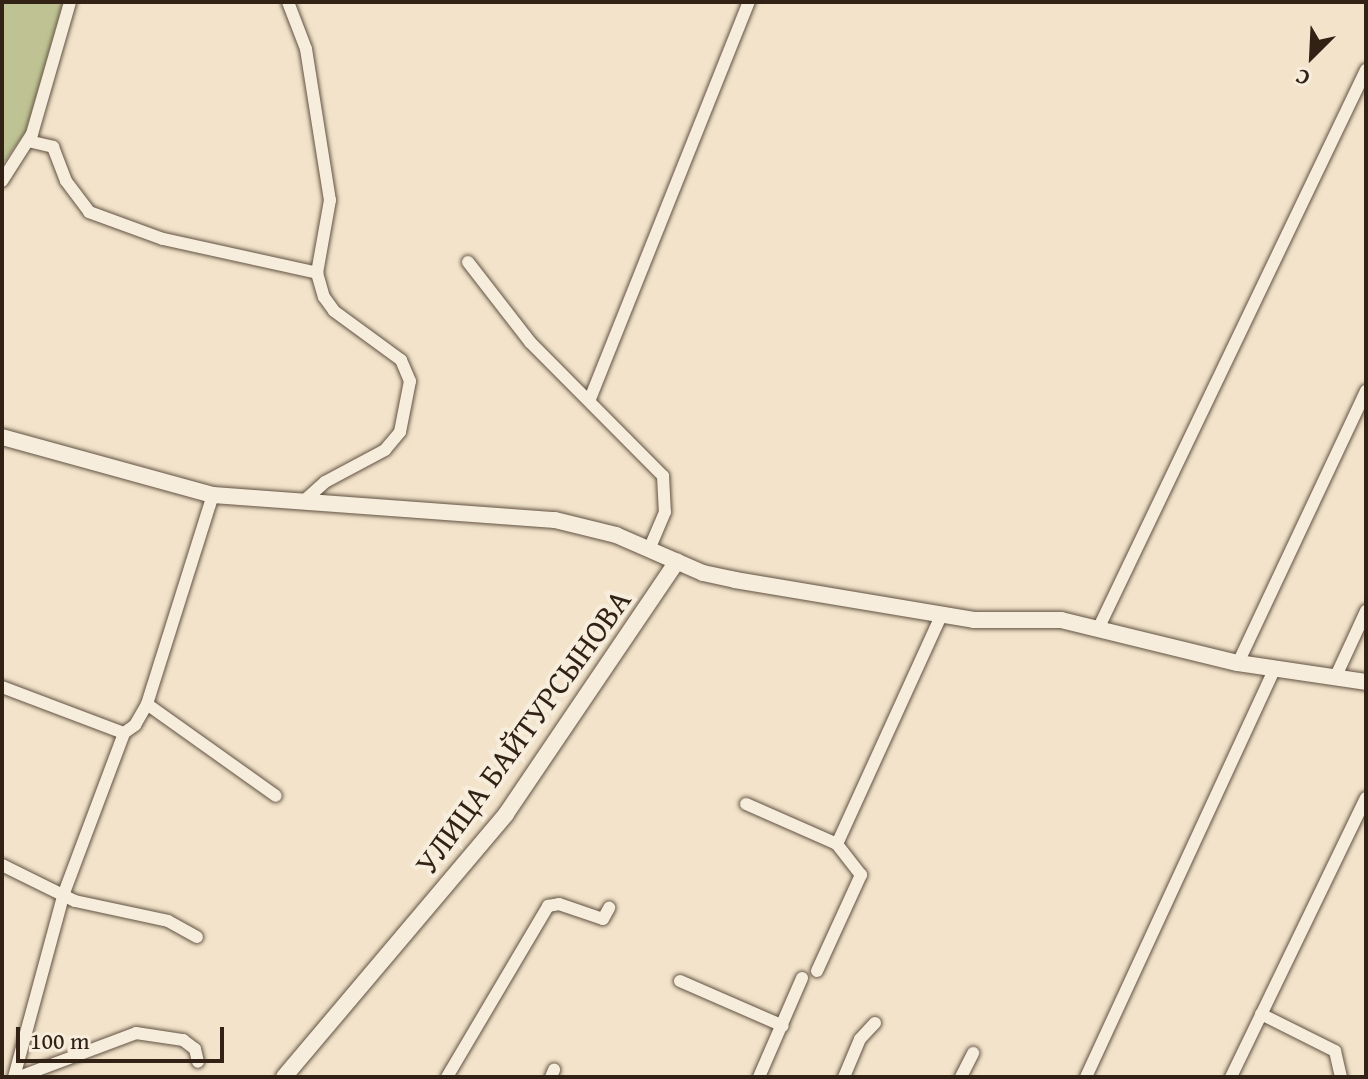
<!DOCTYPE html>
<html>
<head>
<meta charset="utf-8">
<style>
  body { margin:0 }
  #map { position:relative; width:1368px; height:1079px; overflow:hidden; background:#f2e3ca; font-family:"Gentium Book Plus",serif }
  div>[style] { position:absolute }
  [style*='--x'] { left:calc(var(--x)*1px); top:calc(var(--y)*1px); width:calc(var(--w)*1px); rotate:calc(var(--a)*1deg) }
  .green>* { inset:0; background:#bfc394 }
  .roads { filter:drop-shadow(0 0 2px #615242) drop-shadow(0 0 2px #615242) }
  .minor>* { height:12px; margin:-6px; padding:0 6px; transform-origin:6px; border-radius:6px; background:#f7eddd }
  .tertiary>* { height:16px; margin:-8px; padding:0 8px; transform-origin:8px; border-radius:8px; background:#f7eddd }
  span { translate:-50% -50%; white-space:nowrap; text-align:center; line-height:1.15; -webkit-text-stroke:8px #f7eddd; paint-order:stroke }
  .street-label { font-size:32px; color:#312215 }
  .frame { position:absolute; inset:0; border:4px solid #312215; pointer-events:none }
  .north { position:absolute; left:1272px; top:16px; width:80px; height:80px; -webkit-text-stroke:6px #f7eddd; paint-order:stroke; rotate:204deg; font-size:22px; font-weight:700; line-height:32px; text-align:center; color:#312215 }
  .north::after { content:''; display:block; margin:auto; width:28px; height:36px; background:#312215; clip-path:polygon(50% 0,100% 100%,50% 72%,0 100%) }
  .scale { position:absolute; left:16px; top:1027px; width:208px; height:36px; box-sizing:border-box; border:4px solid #312215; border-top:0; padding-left:10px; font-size:24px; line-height:28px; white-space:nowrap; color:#312215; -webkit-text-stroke:6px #f7eddd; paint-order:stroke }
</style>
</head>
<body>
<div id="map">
  <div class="green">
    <div style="clip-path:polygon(2px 2px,63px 2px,26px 131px,2px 165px)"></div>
  </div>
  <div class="roads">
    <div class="minor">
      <div style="--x:288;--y:2;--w:50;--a:69"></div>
      <div style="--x:306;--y:49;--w:153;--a:81"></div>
      <div style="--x:330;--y:200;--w:74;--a:100.1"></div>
      <div style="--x:317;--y:273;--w:25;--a:74"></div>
      <div style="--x:324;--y:297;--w:17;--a:54"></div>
      <div style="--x:334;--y:311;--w:83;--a:36.2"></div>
      <div style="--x:401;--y:360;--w:23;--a:67"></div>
      <div style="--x:410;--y:381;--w:52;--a:101.1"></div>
      <div style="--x:400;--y:432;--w:23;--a:130"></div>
      <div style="--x:385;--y:450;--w:68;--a:151.9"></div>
      <div style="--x:325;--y:482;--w:25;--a:138"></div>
      <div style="--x:28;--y:141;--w:26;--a:13"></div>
      <div style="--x:53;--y:147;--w:36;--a:69"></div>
      <div style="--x:66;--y:181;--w:39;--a:53"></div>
      <div style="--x:89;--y:212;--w:79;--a:20"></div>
      <div style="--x:163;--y:239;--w:158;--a:12.4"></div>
      <div style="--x:2;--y:181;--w:56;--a:-57.4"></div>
      <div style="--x:32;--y:134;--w:137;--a:-73.9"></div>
      <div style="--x:468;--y:262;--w:101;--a:52.2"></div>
      <div style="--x:530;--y:342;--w:189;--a:45.2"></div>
      <div style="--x:663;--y:476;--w:36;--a:87"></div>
      <div style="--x:665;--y:512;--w:39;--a:113"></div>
      <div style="--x:590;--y:399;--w:428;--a:-68.2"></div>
      <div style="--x:1099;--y:627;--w:618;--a:-64.39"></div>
      <div style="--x:1238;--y:663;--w:301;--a:-64.8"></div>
      <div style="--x:1336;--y:676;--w:72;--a:-65.2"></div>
      <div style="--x:2;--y:687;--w:130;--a:20.7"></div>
      <div style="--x:147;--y:704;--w:158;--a:35.5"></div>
      <div style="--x:746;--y:804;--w:99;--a:23.7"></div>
      <div style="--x:2;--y:865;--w:81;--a:26.3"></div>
      <div style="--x:75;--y:901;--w:95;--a:12.1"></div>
      <div style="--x:168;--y:921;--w:33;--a:29"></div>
      <div style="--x:817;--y:971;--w:106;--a:-65.4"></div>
      <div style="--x:861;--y:875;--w:39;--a:-128"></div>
      <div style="--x:837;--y:844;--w:251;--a:-65.5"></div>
      <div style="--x:680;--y:981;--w:112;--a:23.6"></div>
      <div style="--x:1261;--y:1014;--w:83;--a:26.6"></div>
      <div style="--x:1335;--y:1051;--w:27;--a:77"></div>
      <div style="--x:14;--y:1077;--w:191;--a:-74.8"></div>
      <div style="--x:64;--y:893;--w:171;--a:-69.4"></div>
      <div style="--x:124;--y:733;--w:14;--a:-36"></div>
      <div style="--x:135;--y:725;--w:24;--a:-60"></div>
      <div style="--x:147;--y:704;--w:219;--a:-72.5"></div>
      <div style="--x:19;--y:1077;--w:125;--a:-20.6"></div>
      <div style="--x:136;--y:1033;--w:48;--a:8.5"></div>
      <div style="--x:183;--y:1040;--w:15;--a:37"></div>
      <div style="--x:195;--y:1049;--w:13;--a:77"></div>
      <div style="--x:447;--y:1077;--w:199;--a:-59.4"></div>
      <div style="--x:548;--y:906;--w:11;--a:-10"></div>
      <div style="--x:559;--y:904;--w:46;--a:18.8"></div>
      <div style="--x:603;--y:919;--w:13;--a:-61"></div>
      <div style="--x:551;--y:1077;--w:8;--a:-67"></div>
      <div style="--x:759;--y:1077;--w:108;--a:-66.5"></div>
      <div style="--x:844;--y:1077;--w:41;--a:-67.2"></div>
      <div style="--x:860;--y:1039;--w:22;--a:-47"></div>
      <div style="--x:961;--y:1077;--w:27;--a:-63"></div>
      <div style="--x:1086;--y:1077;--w:451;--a:-65.2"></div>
      <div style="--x:1231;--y:1077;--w:310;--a:-64.2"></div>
    </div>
    <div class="tertiary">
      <div style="--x:2;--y:437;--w:219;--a:15.4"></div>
      <div style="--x:213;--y:495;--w:343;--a:4.2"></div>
      <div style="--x:555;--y:520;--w:63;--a:13.8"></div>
      <div style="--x:616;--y:535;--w:95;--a:23.6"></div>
      <div style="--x:703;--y:573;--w:33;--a:12"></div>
      <div style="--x:735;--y:580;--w:242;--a:9.5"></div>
      <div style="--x:974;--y:620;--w:87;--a:0"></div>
      <div style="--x:1061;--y:620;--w:182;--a:13.7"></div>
      <div style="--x:1238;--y:663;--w:129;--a:8.4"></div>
      <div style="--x:284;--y:1077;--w:344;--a:-49.8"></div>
      <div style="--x:506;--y:814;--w:305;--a:-55.9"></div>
    </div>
  </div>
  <div class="street-label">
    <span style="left:523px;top:732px;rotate:-54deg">УЛИЦА БАЙТУРСЫНОВА</span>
  </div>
  <div class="frame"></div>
  <div class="north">С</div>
  <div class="scale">100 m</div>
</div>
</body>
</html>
